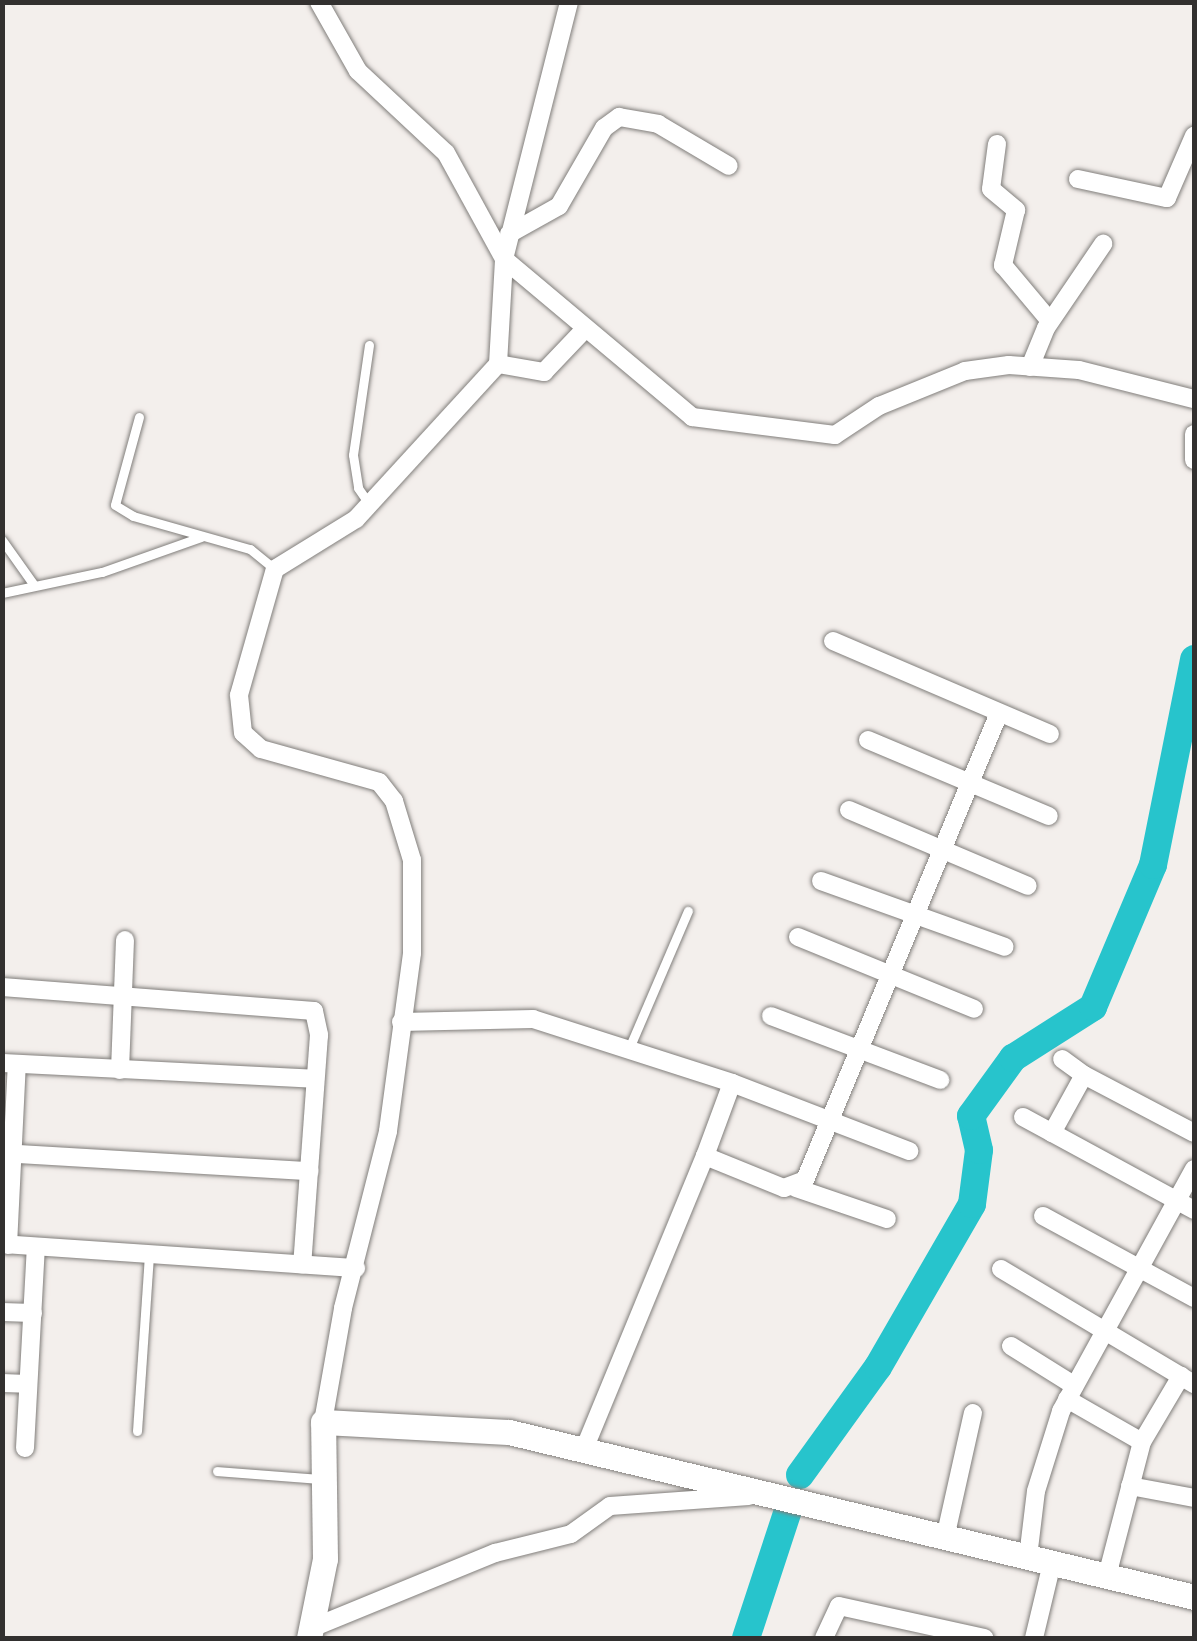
<!DOCTYPE html>
<html>
<head>
<meta charset="utf-8">
<style>
  body { margin:0 }
  #map { position:relative; width:1197px; height:1641px; overflow:hidden; background:#f3efec; font-family:Arial,sans-serif }
  div>[style] { position:absolute }
  [style*='--x'] { left:calc(var(--x)*1px); top:calc(var(--y)*1px); width:calc(var(--w)*1px); rotate:calc(var(--a)*1deg) }
  .stream>* { height:5px; margin:-2.5px; padding:0 2.5px; transform-origin:2.5px; border-radius:2.5px; background:#27c4cc }
  .river>* { height:28px; margin:-14px; padding:0 14px; transform-origin:14px; border-radius:14px; background:#27c4cc }
  .roads { filter:drop-shadow(0 0 2px #817e7b) drop-shadow(0 0 2px #817e7b) }
  .lane>* { height:9px; margin:-4.5px; padding:0 4.5px; transform-origin:4.5px; border-radius:4.5px; background:#fff }
  .street>* { height:18px; margin:-9px; padding:0 9px; transform-origin:9px; border-radius:9px; background:#fff }
  .secondary>* { height:25px; margin:-12.5px; padding:0 12.5px; transform-origin:12.5px; border-radius:12.5px; background:#fff }
  span { translate:-50% -50%; white-space:nowrap; text-align:center; line-height:1.15; -webkit-text-stroke:10px #fff; paint-order:stroke }
  .frame { position:absolute; inset:0; border:5px solid #32302f; pointer-events:none }
</style>
</head>
<body>
<div id="map">
  <div class="stream">
    <div style="--x:1187;--y:699;--w:8;--a:23"></div>
  </div>
  <div class="river">
    <div style="--x:800;--y:1475;--w:133;--a:-54.2"></div>
    <div style="--x:878;--y:1367;--w:188;--a:-60"></div>
    <div style="--x:972;--y:1204;--w:54;--a:-82.6"></div>
    <div style="--x:979;--y:1150;--w:35;--a:-103"></div>
    <div style="--x:971;--y:1116;--w:72;--a:-54.1"></div>
    <div style="--x:1013;--y:1058;--w:95;--a:-32.5"></div>
    <div style="--x:1093;--y:1007;--w:154;--a:-67.1"></div>
    <div style="--x:1153;--y:865;--w:210;--a:-78.7"></div>
    <div style="--x:746;--y:1638;--w:135;--a:-71.8"></div>
  </div>
  <div class="roads">
    <div class="lane">
      <div style="--x:369;--y:345;--w:111;--a:98.3"></div>
      <div style="--x:353;--y:455;--w:33;--a:81"></div>
      <div style="--x:358;--y:488;--w:21;--a:55"></div>
      <div style="--x:139;--y:417;--w:91;--a:105.3"></div>
      <div style="--x:115;--y:505;--w:21;--a:31"></div>
      <div style="--x:133;--y:516;--w:122;--a:15.8"></div>
      <div style="--x:250;--y:549;--w:32;--a:39"></div>
      <div style="--x:2;--y:540;--w:55;--a:54.6"></div>
      <div style="--x:2;--y:593;--w:102;--a:-11.9"></div>
      <div style="--x:102;--y:572;--w:105;--a:-19.5"></div>
      <div style="--x:630;--y:1046;--w:147;--a:-66.8"></div>
      <div style="--x:137;--y:1431;--w:176;--a:-86.1"></div>
      <div style="--x:217;--y:1471;--w:102;--a:4.5"></div>
    </div>
    <div class="street">
      <div style="--x:319;--y:2;--w:79;--a:60.5"></div>
      <div style="--x:358;--y:71;--w:120;--a:43"></div>
      <div style="--x:446;--y:153;--w:121;--a:61.3"></div>
      <div style="--x:504;--y:259;--w:246;--a:40"></div>
      <div style="--x:692;--y:417;--w:144;--a:7.2"></div>
      <div style="--x:835;--y:435;--w:53;--a:-33.4"></div>
      <div style="--x:879;--y:406;--w:93;--a:-22.1"></div>
      <div style="--x:965;--y:371;--w:44;--a:-7.8"></div>
      <div style="--x:1009;--y:365;--w:70;--a:4.1"></div>
      <div style="--x:1079;--y:370;--w:119;--a:14.2"></div>
      <div style="--x:997;--y:144;--w:45;--a:97.6"></div>
      <div style="--x:991;--y:189;--w:33;--a:40"></div>
      <div style="--x:1016;--y:210;--w:57;--a:103.3"></div>
      <div style="--x:1003;--y:265;--w:73;--a:50"></div>
      <div style="--x:1078;--y:179;--w:91;--a:12.1"></div>
      <div style="--x:1167;--y:198;--w:68;--a:-66.5"></div>
      <div style="--x:509;--y:234;--w:57;--a:-29.2"></div>
      <div style="--x:559;--y:206;--w:90;--a:-60"></div>
      <div style="--x:604;--y:128;--w:19;--a:-36"></div>
      <div style="--x:619;--y:117;--w:40;--a:10"></div>
      <div style="--x:658;--y:124;--w:82;--a:30.6"></div>
      <div style="--x:498;--y:364;--w:47;--a:9.9"></div>
      <div style="--x:544;--y:372;--w:59;--a:-46.4"></div>
      <div style="--x:1030;--y:367;--w:42;--a:-67.7"></div>
      <div style="--x:1046;--y:328;--w:102;--a:-55.8"></div>
      <div style="--x:1194;--y:434;--w:26;--a:90"></div>
      <div style="--x:833;--y:641;--w:236;--a:23.2"></div>
      <div style="--x:868;--y:740;--w:196;--a:22.8"></div>
      <div style="--x:849;--y:810;--w:194;--a:23"></div>
      <div style="--x:821;--y:881;--w:195;--a:19.7"></div>
      <div style="--x:798;--y:937;--w:190;--a:22.2"></div>
      <div style="--x:2;--y:987;--w:313;--a:4.4"></div>
      <div style="--x:314;--y:1011;--w:25;--a:78"></div>
      <div style="--x:319;--y:1035;--w:230;--a:94.2"></div>
      <div style="--x:771;--y:1016;--w:181;--a:20.7"></div>
      <div style="--x:401;--y:1022;--w:132;--a:-1.3"></div>
      <div style="--x:533;--y:1019;--w:209;--a:17.8"></div>
      <div style="--x:732;--y:1083;--w:78;--a:110.3"></div>
      <div style="--x:2;--y:1063;--w:313;--a:2.9"></div>
      <div style="--x:120;--y:1070;--w:130;--a:-87.8"></div>
      <div style="--x:1084;--y:1075;--w:124;--a:27.8"></div>
      <div style="--x:732;--y:1083;--w:190;--a:21"></div>
      <div style="--x:1023;--y:1117;--w:195;--a:28.5"></div>
      <div style="--x:1052;--y:1133;--w:66;--a:-61.1"></div>
      <div style="--x:1084;--y:1075;--w:27;--a:-144"></div>
      <div style="--x:2;--y:1153;--w:308;--a:3.4"></div>
      <div style="--x:796;--y:1188;--w:96;--a:18.8"></div>
      <div style="--x:1043;--y:1216;--w:172;--a:28.5"></div>
      <div style="--x:2;--y:1244;--w:355;--a:3.9"></div>
      <div style="--x:8;--y:1245;--w:181;--a:-87.2"></div>
      <div style="--x:1001;--y:1269;--w:225;--a:30.8"></div>
      <div style="--x:2;--y:1312;--w:31;--a:2"></div>
      <div style="--x:1011;--y:1346;--w:75;--a:32"></div>
      <div style="--x:2;--y:1383;--w:25;--a:2"></div>
      <div style="--x:1067;--y:1399;--w:86;--a:29.8"></div>
      <div style="--x:323;--y:1422;--w:116;--a:-80"></div>
      <div style="--x:343;--y:1308;--w:183;--a:-75.7"></div>
      <div style="--x:388;--y:1131;--w:180;--a:-82.3"></div>
      <div style="--x:412;--y:953;--w:93;--a:-90"></div>
      <div style="--x:412;--y:860;--w:62;--a:-107"></div>
      <div style="--x:394;--y:801;--w:24;--a:-128"></div>
      <div style="--x:379;--y:782;--w:123;--a:-164.4"></div>
      <div style="--x:261;--y:749;--w:24;--a:-138"></div>
      <div style="--x:243;--y:733;--w:38;--a:-96"></div>
      <div style="--x:239;--y:695;--w:131;--a:-74.1"></div>
      <div style="--x:275;--y:569;--w:95;--a:-31.7"></div>
      <div style="--x:356;--y:519;--w:210;--a:-47.5"></div>
      <div style="--x:498;--y:364;--w:105;--a:-86.7"></div>
      <div style="--x:504;--y:259;--w:265;--a:-75.8"></div>
      <div style="--x:585;--y:1447;--w:315;--a:-67.6"></div>
      <div style="--x:705;--y:1156;--w:85;--a:22.1"></div>
      <div style="--x:784;--y:1188;--w:22;--a:-21"></div>
      <div style="--x:805;--y:1180;--w:506;--a:-67.44"></div>
      <div style="--x:25;--y:1448;--w:201;--a:-86.9"></div>
      <div style="--x:1130;--y:1486;--w:65;--a:10.6"></div>
      <div style="--x:945;--y:1538;--w:128;--a:-77.4"></div>
      <div style="--x:1028;--y:1557;--w:66;--a:-83.1"></div>
      <div style="--x:1036;--y:1491;--w:84;--a:-72.6"></div>
      <div style="--x:1061;--y:1411;--w:276;--a:-61.2"></div>
      <div style="--x:1107;--y:1576;--w:138;--a:-75.4"></div>
      <div style="--x:1142;--y:1442;--w:77;--a:-59.4"></div>
      <div style="--x:312;--y:1628;--w:198;--a:-22.3"></div>
      <div style="--x:495;--y:1553;--w:78;--a:-14"></div>
      <div style="--x:571;--y:1534;--w:48;--a:-35.7"></div>
      <div style="--x:610;--y:1506;--w:139;--a:-4.1"></div>
      <div style="--x:824;--y:1638;--w:35;--a:-65"></div>
      <div style="--x:839;--y:1606;--w:149;--a:12.4"></div>
      <div style="--x:1034;--y:1638;--w:77;--a:-76.5"></div>
    </div>
    <div class="secondary">
      <div style="--x:309;--y:1638;--w:81;--a:-78.6"></div>
      <div style="--x:325;--y:1559;--w:137;--a:-90.8"></div>
      <div style="--x:323;--y:1422;--w:186;--a:3.1"></div>
      <div style="--x:509;--y:1432;--w:705;--a:13.54"></div>
    </div>
  </div>
  <div class="frame"></div>
</div>
</body>
</html>
